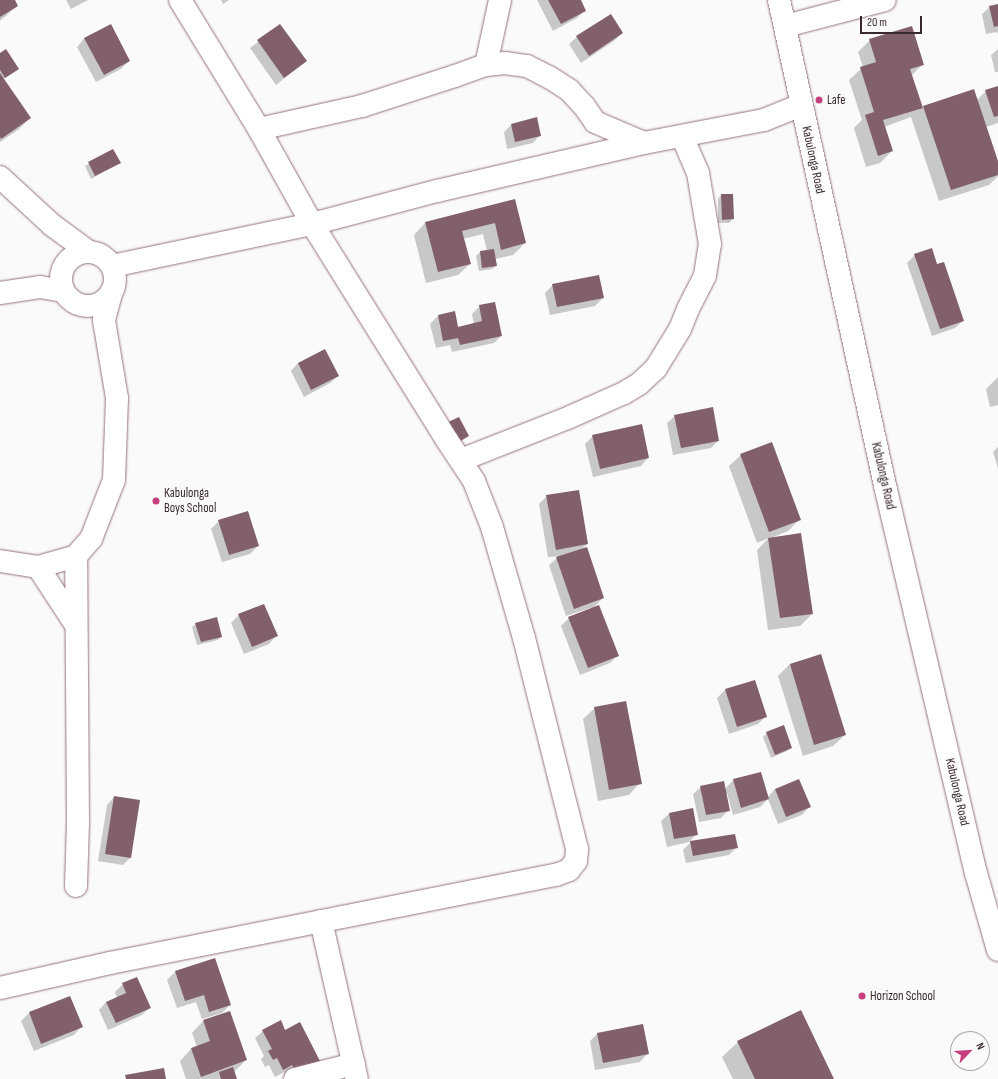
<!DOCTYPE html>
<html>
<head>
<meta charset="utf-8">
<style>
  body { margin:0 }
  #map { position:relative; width:998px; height:1079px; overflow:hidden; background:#fafafa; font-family:"Sofia Sans Condensed",sans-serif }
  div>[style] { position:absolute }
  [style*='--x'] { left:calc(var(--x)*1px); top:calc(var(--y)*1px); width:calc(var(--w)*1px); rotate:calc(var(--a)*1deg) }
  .shadow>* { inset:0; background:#0003 }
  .building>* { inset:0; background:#815f6b }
  .roads { filter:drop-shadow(0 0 1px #95727e) drop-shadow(0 0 1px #95727e) }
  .minor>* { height:22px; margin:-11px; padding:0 11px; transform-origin:11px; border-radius:11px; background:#fff }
  .minor>.ring { margin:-11px; padding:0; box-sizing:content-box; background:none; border:22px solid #fff; border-radius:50% }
  .major>* { height:22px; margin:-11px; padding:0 11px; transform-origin:11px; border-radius:11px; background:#fff }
  .dots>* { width:11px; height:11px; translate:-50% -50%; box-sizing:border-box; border:2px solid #fafafa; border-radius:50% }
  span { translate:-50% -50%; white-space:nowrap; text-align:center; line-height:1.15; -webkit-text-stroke:4px #fafafa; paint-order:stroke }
  .poi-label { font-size:13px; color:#39292f }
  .left { translate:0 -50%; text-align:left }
  .street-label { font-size:13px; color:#39292f }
  .north { position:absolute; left:950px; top:1031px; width:40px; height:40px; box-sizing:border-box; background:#fafafa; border:1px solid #ada6a9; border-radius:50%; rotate:65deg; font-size:11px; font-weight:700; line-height:16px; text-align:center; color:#39292f }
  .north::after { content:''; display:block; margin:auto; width:14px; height:18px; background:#c7407e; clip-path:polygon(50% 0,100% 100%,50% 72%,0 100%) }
  .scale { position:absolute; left:860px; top:16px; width:62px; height:18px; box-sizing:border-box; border:2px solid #39292f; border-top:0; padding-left:5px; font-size:12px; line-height:14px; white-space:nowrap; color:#39292f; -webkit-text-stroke:3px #fafafa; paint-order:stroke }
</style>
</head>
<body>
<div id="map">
  <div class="shadow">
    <div style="clip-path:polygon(0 0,14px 0,17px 6px,0 21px)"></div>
    <div style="clip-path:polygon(66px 0,88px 0,71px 9px)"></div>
    <div style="clip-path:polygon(221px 0,229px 0,223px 4px)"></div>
    <div style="clip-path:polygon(537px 0,580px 0,585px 10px,577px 18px,553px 31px)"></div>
    <div style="clip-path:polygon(998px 5px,998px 35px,997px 32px,986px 34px,982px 14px,990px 7px)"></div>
    <div style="clip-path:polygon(280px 25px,306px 61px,276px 85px,250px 48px)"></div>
    <div style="clip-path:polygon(110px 26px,129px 61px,121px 69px,96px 82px,77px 47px,84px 39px)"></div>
    <div style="clip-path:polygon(622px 33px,614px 41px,581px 63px,569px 44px,577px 37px)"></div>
    <div style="clip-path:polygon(870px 40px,923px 64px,911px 76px,922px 108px,977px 100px,986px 91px,998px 87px,998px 123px,986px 127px,998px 164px,998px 176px,989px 185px,939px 201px,911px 117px,884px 127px,892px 151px,880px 163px,866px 167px,854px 128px,862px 120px,849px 80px,863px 67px,858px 52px)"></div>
    <div style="clip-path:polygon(998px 49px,998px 72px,995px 72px,991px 55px)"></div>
    <div style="clip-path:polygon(0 54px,18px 69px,3px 79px,30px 118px,18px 130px,0 142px)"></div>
    <div style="clip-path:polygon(511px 125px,540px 135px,533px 143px,507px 149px,504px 132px)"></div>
    <div style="clip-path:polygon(113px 150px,119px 163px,91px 179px,85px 166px)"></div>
    <div style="clip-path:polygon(721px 195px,733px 219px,729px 223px,718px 223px,718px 199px)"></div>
    <div style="clip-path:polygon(514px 201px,525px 243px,513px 255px,495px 259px,496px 266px,492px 269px,479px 271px,476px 256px,480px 252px,487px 251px,483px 234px,463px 239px,470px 264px,458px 275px,426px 283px,414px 235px,425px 223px)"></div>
    <div style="clip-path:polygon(915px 255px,936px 265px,963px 321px,955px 328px,932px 336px,907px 263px)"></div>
    <div style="clip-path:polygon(553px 285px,603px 298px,595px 306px,550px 315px,545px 293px)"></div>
    <div style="clip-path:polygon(480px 306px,501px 336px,494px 343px,452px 352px,450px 345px,436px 348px,430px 324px,438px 316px,457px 328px,474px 324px,472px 314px)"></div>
    <div style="clip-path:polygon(298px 363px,338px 376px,330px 383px,304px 397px,291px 371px)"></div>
    <div style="clip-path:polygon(998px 377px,998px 405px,990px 407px,986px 389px)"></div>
    <div style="clip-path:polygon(675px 416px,718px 441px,711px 448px,673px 455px,667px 423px)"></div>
    <div style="clip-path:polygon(593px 436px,648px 458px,641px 466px,593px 477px,585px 444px)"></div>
    <div style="clip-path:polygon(998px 447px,998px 468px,993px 452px)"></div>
    <div style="clip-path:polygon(741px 455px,799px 520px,788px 531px,771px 538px,812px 614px,800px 626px,768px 630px,757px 550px,769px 538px,757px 543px,729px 466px)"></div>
    <div style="clip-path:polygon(547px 496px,587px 544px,582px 549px,603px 598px,593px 608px,617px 656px,610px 663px,580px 675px,561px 626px,569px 618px,591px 609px,590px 608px,566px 616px,549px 565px,557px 558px,563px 556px,548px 557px,539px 504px)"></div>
    <div style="clip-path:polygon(219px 521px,258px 546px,250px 554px,222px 562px,211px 529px)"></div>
    <div style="clip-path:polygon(239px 615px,276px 636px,269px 644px,244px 654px,231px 623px)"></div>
    <div style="clip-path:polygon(196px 624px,221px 637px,218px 640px,197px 645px,192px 627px)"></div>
    <div style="clip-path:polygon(821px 655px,845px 735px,833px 746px,803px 756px,778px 676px,790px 664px)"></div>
    <div style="clip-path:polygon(755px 681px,766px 716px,758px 724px,729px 734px,717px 698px,725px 690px)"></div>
    <div style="clip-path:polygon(595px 708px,640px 783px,629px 795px,598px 801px,583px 719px)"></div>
    <div style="clip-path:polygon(767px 733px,791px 748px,787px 751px,771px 758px,763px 737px)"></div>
    <div style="clip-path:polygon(760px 773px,767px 798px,775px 789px,809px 807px,802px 815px,778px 824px,768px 799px,760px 807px,733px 815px,727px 793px,725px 793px,729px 810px,721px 818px,699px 822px,693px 794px,701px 787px,725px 789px,733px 780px)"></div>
    <div style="clip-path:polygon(114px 797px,130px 858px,123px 865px,98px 861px,107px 805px)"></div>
    <div style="clip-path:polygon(669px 814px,697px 834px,689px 842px,667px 847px,661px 821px)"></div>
    <div style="clip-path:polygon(691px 842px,737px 847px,729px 855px,686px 863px,683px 850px)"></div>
    <div style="clip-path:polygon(215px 959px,230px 1005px,222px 1013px,202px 1019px,196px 1002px,177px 1008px,167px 980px,175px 972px)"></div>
    <div style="clip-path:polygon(123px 984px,150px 1007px,142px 1015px,108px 1030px,99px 1010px,106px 1002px,117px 998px,115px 992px)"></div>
    <div style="clip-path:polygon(69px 997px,81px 1027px,74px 1035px,34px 1051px,21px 1021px,29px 1013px)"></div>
    <div style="clip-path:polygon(203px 1021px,246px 1060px,234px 1072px,236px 1079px,186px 1079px,180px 1061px,191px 1049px,197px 1047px,192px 1033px)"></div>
    <div style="clip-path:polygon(263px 1031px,285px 1031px,319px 1061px,288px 1079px,284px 1072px,275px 1077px,269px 1065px,265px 1067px,261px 1059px,264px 1056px,255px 1038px)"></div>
    <div style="clip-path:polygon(597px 1034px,647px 1054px,640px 1062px,595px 1070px,590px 1041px)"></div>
    <div style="clip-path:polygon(738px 1042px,833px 1079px,733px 1079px,722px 1057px)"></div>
  </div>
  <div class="building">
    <div style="clip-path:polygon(0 0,15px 0,18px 6px,0 17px)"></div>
    <div style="clip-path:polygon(548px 0,581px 0,586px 11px,561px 24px)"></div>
    <div style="clip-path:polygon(998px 4px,998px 26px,994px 27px,989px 6px)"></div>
    <div style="clip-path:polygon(611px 14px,623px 33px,589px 56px,576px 36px)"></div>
    <div style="clip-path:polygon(111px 24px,130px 61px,104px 75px,84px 38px)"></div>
    <div style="clip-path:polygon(280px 24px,307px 61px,284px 78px,257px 40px)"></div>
    <div style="clip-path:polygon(912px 26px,924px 65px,910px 69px,923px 108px,883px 120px,893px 151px,878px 156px,865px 115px,874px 112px,860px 67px,876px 62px,869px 39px)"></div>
    <div style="clip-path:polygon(6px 49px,19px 69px,5px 78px,0 70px,0 53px)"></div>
    <div style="clip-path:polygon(0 73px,31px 118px,1px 139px,0 137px)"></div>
    <div style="clip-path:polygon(998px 86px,998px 116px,994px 117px,985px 90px)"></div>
    <div style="clip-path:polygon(974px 89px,998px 161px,998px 175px,951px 190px,923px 106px)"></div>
    <div style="clip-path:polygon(537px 117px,541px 136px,515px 142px,511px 124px)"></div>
    <div style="clip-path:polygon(113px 149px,121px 163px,95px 176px,88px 162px)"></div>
    <div style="clip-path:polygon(721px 194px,733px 194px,734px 219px,722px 220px)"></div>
    <div style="clip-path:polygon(515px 199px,526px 243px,501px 250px,495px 223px,462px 231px,471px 264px,438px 272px,425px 222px)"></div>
    <div style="clip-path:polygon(932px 248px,937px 264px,944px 262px,964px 321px,940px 329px,914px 254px)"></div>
    <div style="clip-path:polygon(494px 249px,497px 266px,482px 268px,480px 251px)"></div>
    <div style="clip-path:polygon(599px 275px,604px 298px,557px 307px,552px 284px)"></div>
    <div style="clip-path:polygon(495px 302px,502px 336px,460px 345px,458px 338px,443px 341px,438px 315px,455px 311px,458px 327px,482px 321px,479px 305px)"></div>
    <div style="clip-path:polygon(325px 349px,339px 376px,311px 390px,298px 363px)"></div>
    <div style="clip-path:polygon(713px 407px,719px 441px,681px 448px,674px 415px)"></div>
    <div style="clip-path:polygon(459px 417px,469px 436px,457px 443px,446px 423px)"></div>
    <div style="clip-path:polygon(642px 424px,649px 458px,600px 469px,592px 435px)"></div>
    <div style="clip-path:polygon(772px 442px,801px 520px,769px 532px,740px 454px)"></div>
    <div style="clip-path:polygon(579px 490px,588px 544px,556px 550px,546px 495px)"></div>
    <div style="clip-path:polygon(248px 511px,259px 546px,229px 555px,218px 520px)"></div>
    <div style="clip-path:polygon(801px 533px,813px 614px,780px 618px,768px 538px)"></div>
    <div style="clip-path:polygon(587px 547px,604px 598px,574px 609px,556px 557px)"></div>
    <div style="clip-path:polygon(264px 604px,278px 636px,252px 647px,238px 614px)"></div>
    <div style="clip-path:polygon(599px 605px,619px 656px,588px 668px,568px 617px)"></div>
    <div style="clip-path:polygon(217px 617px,222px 637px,201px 642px,195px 623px)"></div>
    <div style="clip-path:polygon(821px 654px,846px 735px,814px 745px,790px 664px)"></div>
    <div style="clip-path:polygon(755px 680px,767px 717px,737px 727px,725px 689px)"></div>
    <div style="clip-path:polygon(626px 701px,642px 784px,609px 790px,594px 707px)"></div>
    <div style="clip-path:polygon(784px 725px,792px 748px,775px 755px,766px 732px)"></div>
    <div style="clip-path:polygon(761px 772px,769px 799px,741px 808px,733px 779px)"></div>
    <div style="clip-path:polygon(799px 779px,811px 807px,786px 817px,775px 789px)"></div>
    <div style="clip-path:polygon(724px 781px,730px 811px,706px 815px,700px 786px)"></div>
    <div style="clip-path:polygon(114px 796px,140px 800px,131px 858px,105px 854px)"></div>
    <div style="clip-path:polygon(693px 808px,698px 835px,674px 839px,669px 813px)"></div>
    <div style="clip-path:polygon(735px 834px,738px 848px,693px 856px,690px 841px)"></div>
    <div style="clip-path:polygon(215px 958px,231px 1005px,209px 1012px,204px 995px,185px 1001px,175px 971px)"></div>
    <div style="clip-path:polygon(137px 977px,151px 1008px,116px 1023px,106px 1002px,126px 993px,122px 983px)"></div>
    <div style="clip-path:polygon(70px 996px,83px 1027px,41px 1044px,29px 1012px)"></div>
    <div style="clip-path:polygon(801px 1010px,834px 1079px,755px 1079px,737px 1041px)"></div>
    <div style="clip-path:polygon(230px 1011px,247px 1060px,201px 1077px,191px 1048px,210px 1041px,203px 1020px)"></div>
    <div style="clip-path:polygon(281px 1020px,285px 1030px,300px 1022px,320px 1061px,297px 1074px,292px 1065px,283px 1070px,277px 1058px,273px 1060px,268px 1051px,272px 1049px,262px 1030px)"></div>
    <div style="clip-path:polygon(643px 1024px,649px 1054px,603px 1063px,597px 1033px)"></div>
    <div style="clip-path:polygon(233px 1067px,237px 1079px,221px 1079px,219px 1072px)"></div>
    <div style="clip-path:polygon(164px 1068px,166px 1079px,126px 1079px,125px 1075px)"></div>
  </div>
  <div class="roads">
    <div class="minor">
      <div style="--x:785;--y:26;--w:103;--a:-14.6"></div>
      <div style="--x:486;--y:65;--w:66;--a:-77.8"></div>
      <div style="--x:259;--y:129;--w:106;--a:-12.6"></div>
      <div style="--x:362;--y:106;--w:98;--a:-17.9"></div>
      <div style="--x:455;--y:76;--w:33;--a:-20"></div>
      <div style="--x:486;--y:65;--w:19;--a:-6"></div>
      <div style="--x:505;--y:63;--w:22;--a:8"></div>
      <div style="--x:527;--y:66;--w:25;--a:27"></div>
      <div style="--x:549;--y:77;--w:24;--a:33"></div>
      <div style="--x:569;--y:90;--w:22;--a:47"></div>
      <div style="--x:584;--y:106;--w:19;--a:55"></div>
      <div style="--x:595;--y:122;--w:53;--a:23.2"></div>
      <div style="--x:0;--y:177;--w:71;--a:42.7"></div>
      <div style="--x:52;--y:225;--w:46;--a:36.1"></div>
      <div class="ring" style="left:61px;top:252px;width:32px;height:32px"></div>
      <div style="--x:112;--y:266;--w:204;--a:-11.9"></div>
      <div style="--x:312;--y:224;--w:129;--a:-14.8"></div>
      <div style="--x:437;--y:191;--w:212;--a:-13.1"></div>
      <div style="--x:644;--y:143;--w:122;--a:-10.9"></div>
      <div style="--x:764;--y:120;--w:40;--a:-22"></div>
      <div style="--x:0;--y:293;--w:40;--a:-8.5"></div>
      <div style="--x:40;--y:287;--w:23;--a:10"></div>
      <div style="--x:461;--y:460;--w:117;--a:-21.5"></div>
      <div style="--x:570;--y:417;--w:59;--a:-24"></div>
      <div style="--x:624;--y:393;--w:17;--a:-31"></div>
      <div style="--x:639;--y:384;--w:23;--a:-43"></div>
      <div style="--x:656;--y:368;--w:46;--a:-58.4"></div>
      <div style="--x:680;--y:329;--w:22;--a:-68"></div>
      <div style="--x:688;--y:309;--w:38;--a:-63"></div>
      <div style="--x:705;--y:275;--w:31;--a:-81"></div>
      <div style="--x:710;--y:244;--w:72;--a:-99.6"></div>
      <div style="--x:698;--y:173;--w:40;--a:-113.4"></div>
      <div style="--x:0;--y:561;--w:38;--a:9"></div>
      <div style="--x:38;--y:567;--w:40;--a:-16"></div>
      <div style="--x:76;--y:556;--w:23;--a:-49"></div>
      <div style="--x:91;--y:539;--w:63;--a:-68.7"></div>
      <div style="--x:114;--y:480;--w:82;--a:-87.9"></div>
      <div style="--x:117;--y:398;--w:79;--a:-99.5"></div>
      <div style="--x:104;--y:320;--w:30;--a:-75"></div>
      <div style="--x:38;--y:567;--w:69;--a:56.8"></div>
      <div style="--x:76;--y:886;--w:64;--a:-88.2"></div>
      <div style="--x:78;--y:822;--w:266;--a:-90.4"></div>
      <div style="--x:321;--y:921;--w:162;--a:77.2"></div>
      <div style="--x:0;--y:988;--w:113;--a:-12.8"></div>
      <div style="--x:110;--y:963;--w:455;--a:-11.2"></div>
      <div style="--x:556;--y:875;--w:14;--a:-21"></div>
      <div style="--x:569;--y:870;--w:11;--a:-52"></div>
      <div style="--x:576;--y:861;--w:12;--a:-85"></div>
      <div style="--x:577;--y:849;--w:218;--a:-104.1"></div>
      <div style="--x:524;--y:638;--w:116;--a:-106.1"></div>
      <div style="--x:492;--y:527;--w:49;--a:-111.4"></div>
      <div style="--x:474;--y:481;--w:49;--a:-123.4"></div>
      <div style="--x:447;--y:440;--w:255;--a:-122"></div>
      <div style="--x:312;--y:224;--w:109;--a:-119.2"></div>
      <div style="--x:259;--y:129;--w:151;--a:-121.5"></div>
      <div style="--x:295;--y:1079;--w:61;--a:-14.3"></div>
    </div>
    <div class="major">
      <div style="--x:779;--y:0;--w:502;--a:77.68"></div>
      <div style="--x:886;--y:490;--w:393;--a:76.8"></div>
      <div style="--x:976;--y:873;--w:80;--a:74.1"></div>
    </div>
  </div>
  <div class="dots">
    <div style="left:819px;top:100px;background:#c7407e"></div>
    <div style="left:156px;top:501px;background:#c7407e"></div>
    <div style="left:862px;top:996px;background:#c7407e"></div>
  </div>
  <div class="poi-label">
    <span class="left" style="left:827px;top:100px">Lafe</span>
    <span class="left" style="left:164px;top:501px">Kabulonga<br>Boys School</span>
    <span class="left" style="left:870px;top:996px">Horizon School</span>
  </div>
  <div class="street-label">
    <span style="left:813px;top:160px;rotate:78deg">Kabulonga Road</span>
    <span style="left:883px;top:476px;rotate:77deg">Kabulonga Road</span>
    <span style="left:957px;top:792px;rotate:77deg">Kabulonga Road</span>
  </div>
  <div class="north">N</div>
  <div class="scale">20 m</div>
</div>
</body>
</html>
